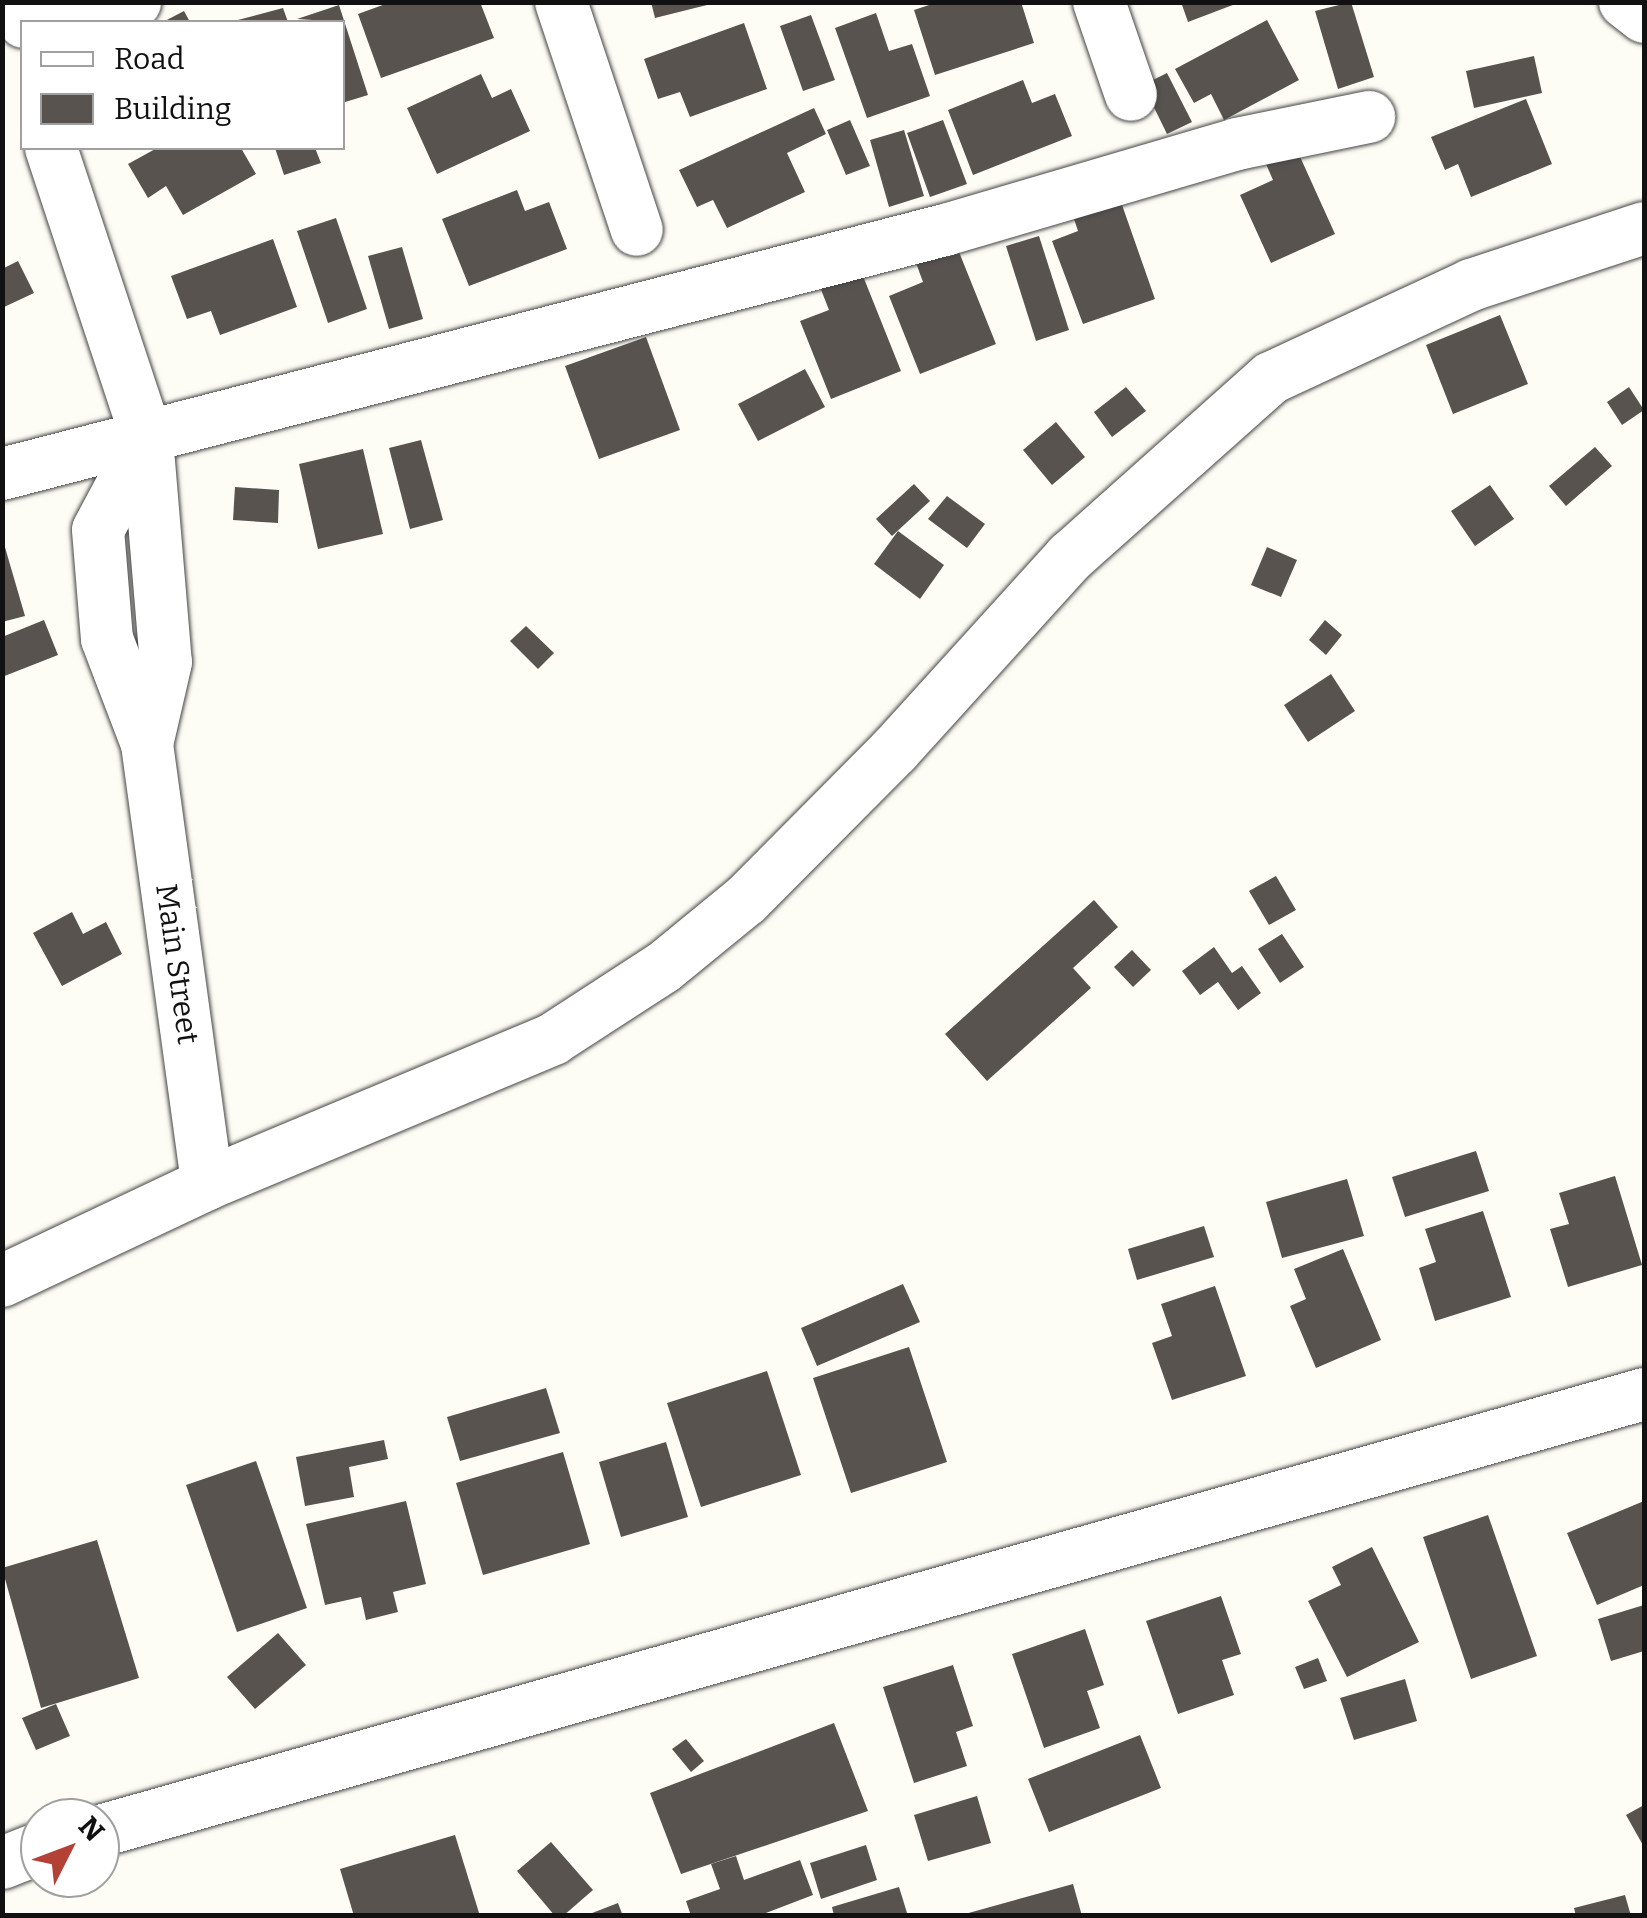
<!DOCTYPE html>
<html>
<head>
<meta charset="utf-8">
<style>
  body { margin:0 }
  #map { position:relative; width:1647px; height:1918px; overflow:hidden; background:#fefdf5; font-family:Bitter,serif }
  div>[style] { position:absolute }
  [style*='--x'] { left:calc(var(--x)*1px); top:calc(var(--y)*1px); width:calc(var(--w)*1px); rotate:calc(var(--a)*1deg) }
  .building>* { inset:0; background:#58534e }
  .roads { filter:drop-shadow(0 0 2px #444) drop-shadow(0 0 2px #444) }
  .minor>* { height:52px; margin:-26px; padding:0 26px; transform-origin:26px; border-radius:26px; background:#fff }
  span { translate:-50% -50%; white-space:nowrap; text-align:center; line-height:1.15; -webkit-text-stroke:10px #fff; paint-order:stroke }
  .street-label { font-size:30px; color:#111 }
  .frame { position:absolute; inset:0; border:5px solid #111; pointer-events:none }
  .legend { position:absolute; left:20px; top:20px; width:325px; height:130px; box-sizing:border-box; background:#fff; border:2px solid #a0a0a0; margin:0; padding:12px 18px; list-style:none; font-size:30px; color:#111 }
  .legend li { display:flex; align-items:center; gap:20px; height:50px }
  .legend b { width:50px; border:2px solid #a0a0a0 }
  .north { position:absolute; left:20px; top:1798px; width:100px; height:100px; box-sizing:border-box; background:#fff; border:2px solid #a0a0a0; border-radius:50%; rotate:48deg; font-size:28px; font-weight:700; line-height:40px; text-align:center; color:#111 }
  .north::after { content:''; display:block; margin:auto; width:35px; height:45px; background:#b34136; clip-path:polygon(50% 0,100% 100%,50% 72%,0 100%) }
</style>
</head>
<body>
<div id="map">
  <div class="building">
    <div style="clip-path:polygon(391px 2px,480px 2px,494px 38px,381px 78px,358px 14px)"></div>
    <div style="clip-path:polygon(651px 2px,711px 2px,711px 4px,655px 18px)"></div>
    <div style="clip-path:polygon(938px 2px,1021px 2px,1034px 43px,935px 75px,914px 10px)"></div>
    <div style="clip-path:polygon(1181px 2px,1238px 2px,1238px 3px,1188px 22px)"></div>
    <div style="clip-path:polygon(1351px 2px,1374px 77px,1338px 89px,1315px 11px)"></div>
    <div style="clip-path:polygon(339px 5px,368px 95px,342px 103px,342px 22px,297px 19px)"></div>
    <div style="clip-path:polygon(283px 8px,288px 22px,234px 22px,234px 21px)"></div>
    <div style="clip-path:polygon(184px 11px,190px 22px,163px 22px)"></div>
    <div style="clip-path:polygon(876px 13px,889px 51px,912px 44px,930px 96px,867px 118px,835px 28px)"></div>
    <div style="clip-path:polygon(811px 15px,835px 80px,803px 91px,780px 26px)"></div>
    <div style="clip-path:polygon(1267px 20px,1299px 80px,1224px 120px,1211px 94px,1194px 103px,1175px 69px)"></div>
    <div style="clip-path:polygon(744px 23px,767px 89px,690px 117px,680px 92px,658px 99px,644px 59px)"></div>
    <div style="clip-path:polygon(1534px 56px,1542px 93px,1474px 108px,1466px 71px)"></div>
    <div style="clip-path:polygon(1167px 73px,1192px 122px,1167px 134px,1143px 85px)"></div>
    <div style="clip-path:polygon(481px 74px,492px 98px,511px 89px,530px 131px,437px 174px,407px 108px)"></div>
    <div style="clip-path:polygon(1023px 80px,1032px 103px,1055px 94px,1072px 136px,973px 175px,948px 110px)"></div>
    <div style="clip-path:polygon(1526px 99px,1552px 164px,1471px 197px,1458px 164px,1445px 170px,1431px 137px)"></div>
    <div style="clip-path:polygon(814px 108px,826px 134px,787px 153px,805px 192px,727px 228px,713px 200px,697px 207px,679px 170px)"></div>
    <div style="clip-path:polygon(850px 120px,870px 166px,846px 175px,827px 130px)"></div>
    <div style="clip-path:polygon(943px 120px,967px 184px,930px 197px,907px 133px)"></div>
    <div style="clip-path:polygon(904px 130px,924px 196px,889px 207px,870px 140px)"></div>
    <div style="clip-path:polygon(157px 148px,241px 148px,256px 174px,183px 215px,166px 186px,148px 198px,128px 164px)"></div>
    <div style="clip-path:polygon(275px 148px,315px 148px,321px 163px,284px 175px)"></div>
    <div style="clip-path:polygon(1297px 150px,1335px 234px,1271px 263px,1240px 195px,1273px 180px,1266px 164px)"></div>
    <div style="clip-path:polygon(517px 190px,525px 211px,549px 202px,567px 249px,469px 286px,442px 219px)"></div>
    <div style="clip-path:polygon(1121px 202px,1155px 299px,1083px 324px,1052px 241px,1078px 231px,1074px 219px)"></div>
    <div style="clip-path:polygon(336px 218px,367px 309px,328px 323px,297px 231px)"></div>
    <div style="clip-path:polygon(1039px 236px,1069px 330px,1036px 341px,1006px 246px)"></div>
    <div style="clip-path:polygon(273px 239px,297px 307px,220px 335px,211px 311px,187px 319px,171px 276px)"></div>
    <div style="clip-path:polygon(402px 247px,423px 319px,389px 329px,368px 256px)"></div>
    <div style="clip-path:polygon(957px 247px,996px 344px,920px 374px,889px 296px,923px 282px,916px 263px)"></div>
    <div style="clip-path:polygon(18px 261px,34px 293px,2px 308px,2px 269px)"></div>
    <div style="clip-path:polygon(861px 271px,901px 371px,831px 399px,800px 321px,829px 310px,820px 287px)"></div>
    <div style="clip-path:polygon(1500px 315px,1528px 384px,1453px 414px,1426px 345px)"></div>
    <div style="clip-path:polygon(646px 337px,680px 430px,599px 459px,565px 366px)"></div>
    <div style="clip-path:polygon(805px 369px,825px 407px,758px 441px,738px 404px)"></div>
    <div style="clip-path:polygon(1126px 387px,1146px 411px,1112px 437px,1094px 412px)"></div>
    <div style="clip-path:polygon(1629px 387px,1644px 410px,1622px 425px,1607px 402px)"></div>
    <div style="clip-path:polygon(1056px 422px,1085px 457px,1052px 485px,1023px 450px)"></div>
    <div style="clip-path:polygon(421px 440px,443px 520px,410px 529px,389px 448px)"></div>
    <div style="clip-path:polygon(1595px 447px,1612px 466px,1566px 506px,1549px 486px)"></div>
    <div style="clip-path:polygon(363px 449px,383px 534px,318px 549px,299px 464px)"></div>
    <div style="clip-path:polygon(914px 484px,930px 501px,892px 536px,876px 519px)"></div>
    <div style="clip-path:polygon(1490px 485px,1514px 519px,1475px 546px,1451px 511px)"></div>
    <div style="clip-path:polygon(235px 487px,279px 490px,278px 523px,233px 520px)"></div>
    <div style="clip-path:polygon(947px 496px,985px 524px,967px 548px,928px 519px)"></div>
    <div style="clip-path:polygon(898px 531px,944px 565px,920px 599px,874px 564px)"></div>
    <div style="clip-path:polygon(2px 537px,25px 616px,2px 622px)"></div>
    <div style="clip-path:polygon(1267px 547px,1297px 560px,1281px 597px,1251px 585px)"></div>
    <div style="clip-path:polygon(44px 620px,58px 655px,2px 677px,2px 637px)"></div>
    <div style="clip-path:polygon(1325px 620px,1342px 635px,1326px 655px,1309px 640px)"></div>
    <div style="clip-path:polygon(526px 626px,554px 653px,538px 669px,510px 641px)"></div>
    <div style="clip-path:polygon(1331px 674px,1355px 711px,1308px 742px,1284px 705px)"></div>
    <div style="clip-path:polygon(1276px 876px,1296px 910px,1269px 925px,1249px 891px)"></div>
    <div style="clip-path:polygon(1094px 900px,1118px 927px,1073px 968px,1091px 988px,987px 1081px,945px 1034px)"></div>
    <div style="clip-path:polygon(72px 912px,83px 934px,106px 922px,122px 954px,62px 986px,33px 933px)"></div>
    <div style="clip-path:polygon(1282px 934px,1304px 967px,1280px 983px,1258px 949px)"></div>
    <div style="clip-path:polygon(1214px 947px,1232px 973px,1242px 966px,1261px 993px,1238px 1010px,1218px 982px,1200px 995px,1182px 971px)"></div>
    <div style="clip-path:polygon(1132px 950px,1151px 970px,1133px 987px,1114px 967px)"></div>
    <div style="clip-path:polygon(1476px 1151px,1489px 1191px,1405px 1217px,1392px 1177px)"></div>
    <div style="clip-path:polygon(1615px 1176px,1642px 1265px,1568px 1287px,1550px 1229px,1569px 1224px,1559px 1193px)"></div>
    <div style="clip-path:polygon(1347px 1179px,1364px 1236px,1282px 1258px,1266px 1202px)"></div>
    <div style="clip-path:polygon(1483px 1211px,1511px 1297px,1435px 1321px,1419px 1268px,1436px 1262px,1425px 1229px)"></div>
    <div style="clip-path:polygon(1204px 1226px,1214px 1257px,1137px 1280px,1128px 1249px)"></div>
    <div style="clip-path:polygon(1343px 1249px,1381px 1340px,1316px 1368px,1290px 1306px,1306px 1299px,1294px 1269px)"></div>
    <div style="clip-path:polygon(903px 1284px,920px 1322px,817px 1366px,801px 1328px)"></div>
    <div style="clip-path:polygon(1215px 1286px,1246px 1376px,1172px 1400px,1152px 1343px,1172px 1336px,1161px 1304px)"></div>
    <div style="clip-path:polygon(909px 1347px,947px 1462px,851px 1493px,813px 1378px)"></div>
    <div style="clip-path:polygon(767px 1371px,801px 1475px,701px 1507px,667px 1403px)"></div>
    <div style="clip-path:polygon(546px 1388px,560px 1433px,460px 1461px,447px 1417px)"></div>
    <div style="clip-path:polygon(384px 1440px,388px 1459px,349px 1467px,354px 1497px,305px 1506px,296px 1457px)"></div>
    <div style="clip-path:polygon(666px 1442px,688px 1517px,621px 1537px,599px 1462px)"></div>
    <div style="clip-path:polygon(563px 1452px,590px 1544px,483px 1575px,456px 1483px)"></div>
    <div style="clip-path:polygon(256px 1461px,307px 1608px,237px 1632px,186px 1485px)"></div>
    <div style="clip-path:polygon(406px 1501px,426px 1584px,393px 1592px,398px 1612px,366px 1620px,361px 1597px,325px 1605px,306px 1524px)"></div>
    <div style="clip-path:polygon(1644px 1501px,1644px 1585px,1597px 1605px,1567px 1533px)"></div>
    <div style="clip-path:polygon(1488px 1515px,1537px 1656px,1471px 1679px,1423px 1537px)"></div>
    <div style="clip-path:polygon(97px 1540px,139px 1678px,41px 1708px,2px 1568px)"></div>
    <div style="clip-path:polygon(1372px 1547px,1419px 1642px,1347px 1677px,1308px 1601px,1341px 1585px,1332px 1567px)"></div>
    <div style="clip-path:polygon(1221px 1596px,1241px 1654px,1222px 1660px,1234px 1695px,1178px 1714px,1146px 1621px)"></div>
    <div style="clip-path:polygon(1644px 1605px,1644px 1651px,1611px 1661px,1598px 1619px)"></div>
    <div style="clip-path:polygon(1085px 1629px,1104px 1685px,1087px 1691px,1100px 1728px,1044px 1748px,1012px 1654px)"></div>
    <div style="clip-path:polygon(278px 1633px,306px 1665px,255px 1709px,227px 1677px)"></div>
    <div style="clip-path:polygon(1318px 1658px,1327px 1681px,1304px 1689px,1295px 1667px)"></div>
    <div style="clip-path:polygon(953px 1665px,973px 1726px,956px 1732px,967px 1766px,914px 1783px,883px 1687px)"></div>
    <div style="clip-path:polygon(1405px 1679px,1417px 1721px,1354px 1740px,1340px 1698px)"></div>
    <div style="clip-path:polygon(56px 1704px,70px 1736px,36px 1750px,22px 1718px)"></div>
    <div style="clip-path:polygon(834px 1723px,868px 1811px,681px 1874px,650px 1793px)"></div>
    <div style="clip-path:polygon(1140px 1735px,1161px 1788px,1049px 1832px,1028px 1779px)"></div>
    <div style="clip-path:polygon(686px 1739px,704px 1761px,691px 1772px,672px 1749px)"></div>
    <div style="clip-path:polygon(977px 1796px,991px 1843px,928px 1861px,914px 1815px)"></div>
    <div style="clip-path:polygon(1644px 1805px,1644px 1847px,1626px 1815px)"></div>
    <div style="clip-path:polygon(455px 1835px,480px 1916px,354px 1916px,340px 1869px)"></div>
    <div style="clip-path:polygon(551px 1842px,593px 1890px,563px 1916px,555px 1916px,517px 1871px)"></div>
    <div style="clip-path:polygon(866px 1845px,877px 1880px,821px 1899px,810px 1863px)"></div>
    <div style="clip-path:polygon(736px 1856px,744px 1880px,800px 1860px,813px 1895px,758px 1916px,691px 1916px,686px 1901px,720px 1889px,711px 1864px)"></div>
    <div style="clip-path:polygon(1073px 1884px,1082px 1916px,966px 1916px,965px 1914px)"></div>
    <div style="clip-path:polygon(899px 1887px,908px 1916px,834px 1916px,832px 1907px)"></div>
    <div style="clip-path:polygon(1625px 1895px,1631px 1916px,1576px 1916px,1574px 1908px)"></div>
    <div style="clip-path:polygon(618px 1903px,623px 1916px,588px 1916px,587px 1915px)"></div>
  </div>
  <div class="roads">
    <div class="minor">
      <div style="--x:561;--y:2;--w:240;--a:71.6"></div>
      <div style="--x:1099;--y:2;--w:98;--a:71"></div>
      <div style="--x:1625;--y:2;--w:24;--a:38"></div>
      <div style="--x:24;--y:22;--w:113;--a:-10.2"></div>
      <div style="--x:51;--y:148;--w:305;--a:71.7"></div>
      <div style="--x:147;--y:438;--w:225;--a:85.2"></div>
      <div style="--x:166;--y:662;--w:84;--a:103"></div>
      <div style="--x:147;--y:438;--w:104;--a:118"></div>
      <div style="--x:98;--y:530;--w:109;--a:85.3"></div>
      <div style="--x:107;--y:639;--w:112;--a:69.1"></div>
      <div style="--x:147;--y:744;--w:444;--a:82.2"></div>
      <div style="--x:2;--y:474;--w:974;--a:-14.51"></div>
      <div style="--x:945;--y:230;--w:304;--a:-16.4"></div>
      <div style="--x:1237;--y:144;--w:135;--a:-11.6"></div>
      <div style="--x:2;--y:1281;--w:227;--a:-25.3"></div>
      <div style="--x:207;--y:1184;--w:375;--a:-22.7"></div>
      <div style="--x:553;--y:1039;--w:132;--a:-33"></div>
      <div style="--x:664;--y:967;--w:106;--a:-39.3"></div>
      <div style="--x:746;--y:900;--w:211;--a:-45.2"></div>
      <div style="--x:895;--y:750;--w:261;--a:-47.8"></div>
      <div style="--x:1070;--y:557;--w:269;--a:-41.7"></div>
      <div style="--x:1271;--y:378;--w:221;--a:-24.9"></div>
      <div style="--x:1471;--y:285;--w:182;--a:-18.2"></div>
      <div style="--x:100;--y:1831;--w:1605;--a:-15.8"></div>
      <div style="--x:2;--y:1863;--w:41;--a:-21.5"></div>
    </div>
  </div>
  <div class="street-label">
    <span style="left:177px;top:964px;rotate:82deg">Main Street</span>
  </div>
  <div class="frame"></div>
  <ul class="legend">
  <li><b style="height:12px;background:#fff"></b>Road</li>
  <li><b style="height:28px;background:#58534e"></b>Building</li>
  </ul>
  <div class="north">N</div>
</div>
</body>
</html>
